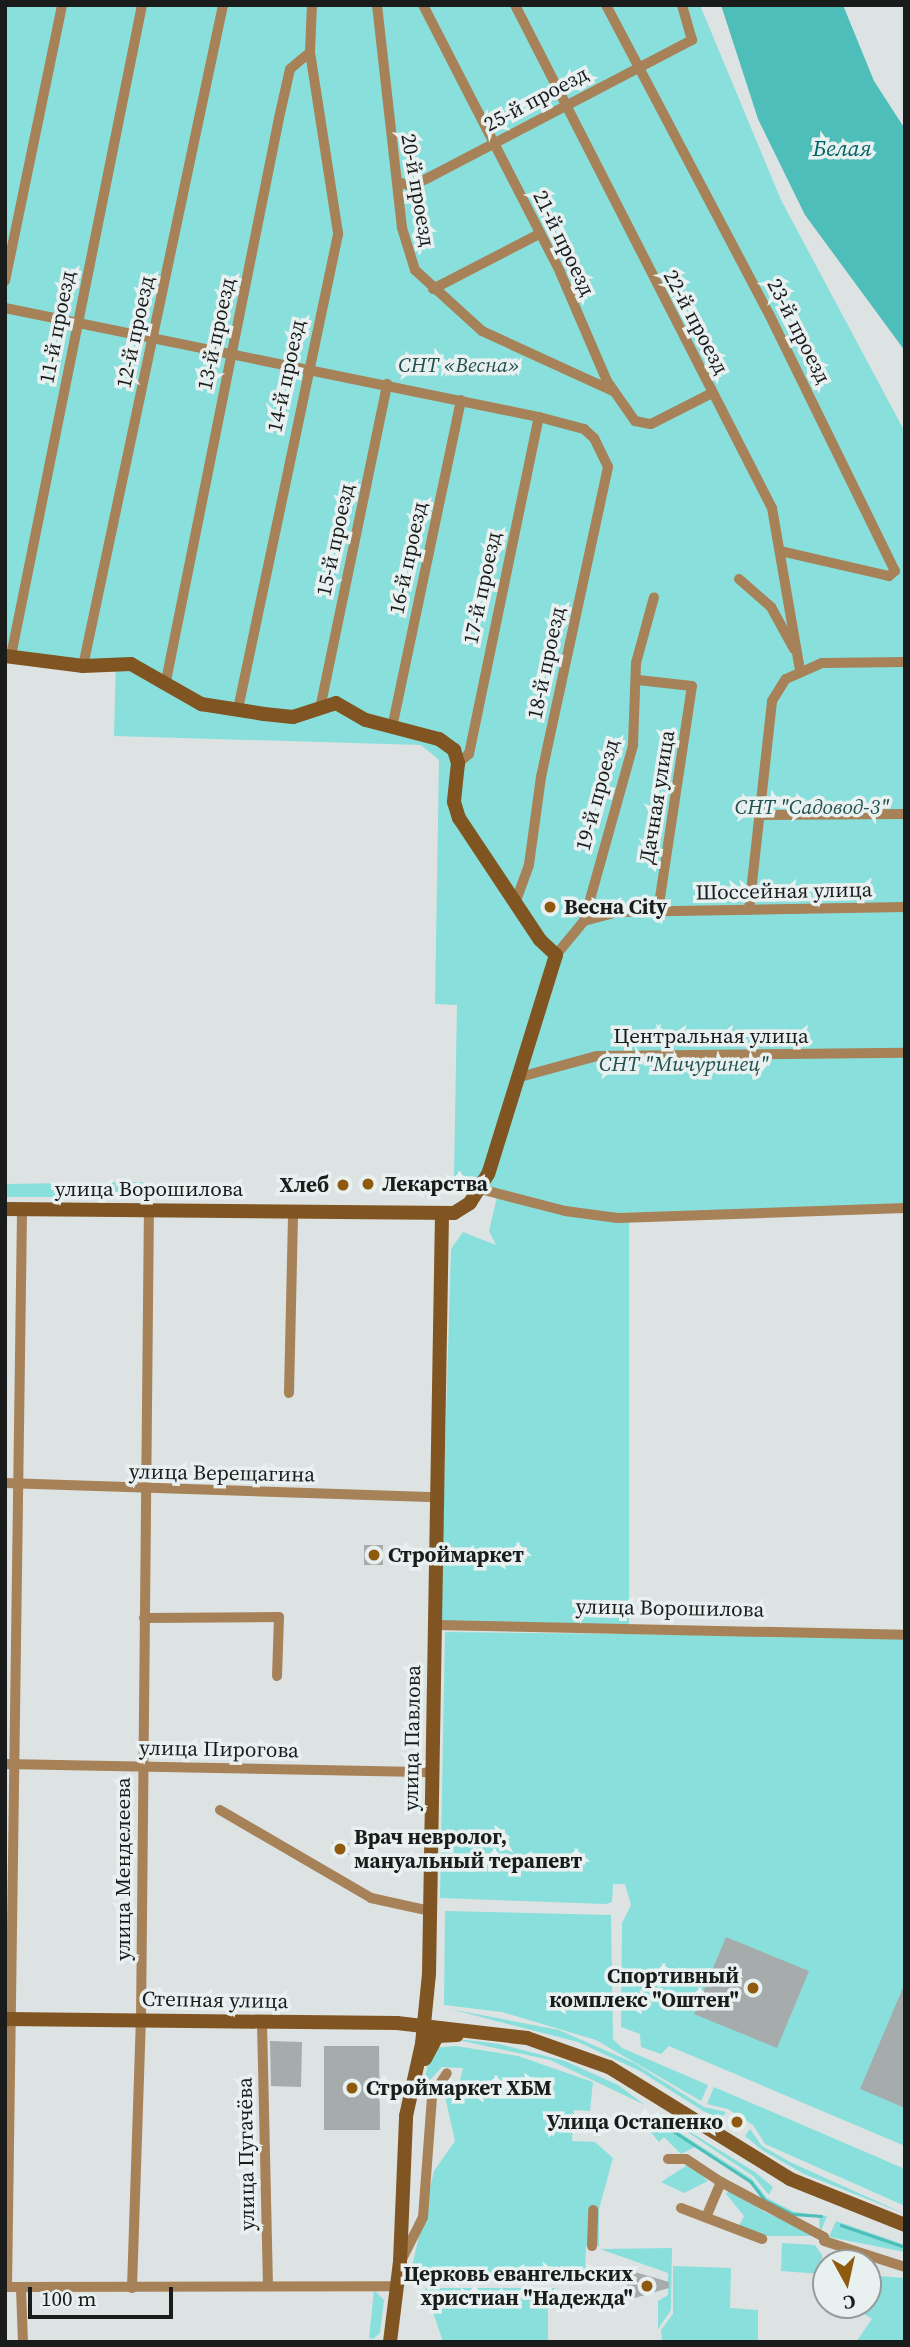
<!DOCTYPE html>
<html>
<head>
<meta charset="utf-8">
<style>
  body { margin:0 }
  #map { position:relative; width:910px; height:2347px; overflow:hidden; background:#dce3e2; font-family:"Source Serif 4",serif }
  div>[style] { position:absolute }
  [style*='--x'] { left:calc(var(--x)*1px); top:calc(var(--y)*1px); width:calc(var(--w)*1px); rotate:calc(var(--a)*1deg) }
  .green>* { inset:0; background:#89dfdb }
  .water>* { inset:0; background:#4dbeba }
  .stream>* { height:2.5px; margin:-1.25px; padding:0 1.25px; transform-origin:1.25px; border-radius:1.25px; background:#4dbeba }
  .building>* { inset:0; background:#a5acab }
  .street>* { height:10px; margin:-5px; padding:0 5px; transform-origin:5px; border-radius:5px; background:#a78158 }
  .secondary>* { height:14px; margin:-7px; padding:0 7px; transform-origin:7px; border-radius:7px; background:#805521 }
  .dots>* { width:19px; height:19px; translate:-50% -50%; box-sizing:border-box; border:4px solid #e9f0f0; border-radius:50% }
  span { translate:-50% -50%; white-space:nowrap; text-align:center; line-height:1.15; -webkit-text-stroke:7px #e9f0f0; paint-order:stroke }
  .street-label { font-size:21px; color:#1a1c1c }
  .park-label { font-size:21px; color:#20514f; font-style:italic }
  .poi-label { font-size:21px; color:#1a1c1c; font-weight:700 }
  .left { translate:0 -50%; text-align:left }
  .right { translate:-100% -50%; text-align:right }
  .water-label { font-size:23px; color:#006462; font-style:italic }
  .frame { position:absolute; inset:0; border:7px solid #1a1c1c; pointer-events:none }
  .north { position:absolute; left:812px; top:2249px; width:70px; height:70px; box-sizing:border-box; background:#e9f0f0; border:2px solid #969b9b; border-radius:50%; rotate:172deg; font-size:19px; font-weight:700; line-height:28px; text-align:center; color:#1a1c1c }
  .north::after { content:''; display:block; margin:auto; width:24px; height:32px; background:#8f5a0d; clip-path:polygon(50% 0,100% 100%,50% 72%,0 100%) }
  .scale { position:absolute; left:28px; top:2287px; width:145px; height:32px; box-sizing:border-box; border:4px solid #1a1c1c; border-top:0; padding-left:9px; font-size:21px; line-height:24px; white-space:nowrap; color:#1a1c1c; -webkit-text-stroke:5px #e9f0f0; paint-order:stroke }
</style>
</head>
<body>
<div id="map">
  <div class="green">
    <div style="clip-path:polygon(5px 5px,700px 5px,781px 200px,905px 432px,905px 1208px,629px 1218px,629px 1628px,440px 1625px,451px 1249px,463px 1232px,496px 1245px,489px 1231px,497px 1197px,454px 1177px,457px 1005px,435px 1004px,439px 760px,421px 745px,114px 736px,116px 661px,5px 656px)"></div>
    <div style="clip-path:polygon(143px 1182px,138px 1197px,5px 1197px,5px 1184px)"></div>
    <div style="clip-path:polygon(445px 1632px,905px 1637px,905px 2146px,669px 2046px,661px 2054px,641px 2047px,640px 2034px,621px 2027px,622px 1923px,631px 1905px,625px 1884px,613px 1884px,612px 1902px,606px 1904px,440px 1898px)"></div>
    <div style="clip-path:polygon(445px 1911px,611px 1915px,613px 2039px,622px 2048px,708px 2085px,701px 2101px,596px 2040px,502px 2012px,444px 2005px)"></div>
    <div style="clip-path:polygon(450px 2009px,559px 2030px,634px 2063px,704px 2107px,726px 2112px,721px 2119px,703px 2111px,640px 2071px,578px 2042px)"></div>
    <div style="clip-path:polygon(449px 2038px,499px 2044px,565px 2061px,618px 2085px,645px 2105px,550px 2060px)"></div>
    <div style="clip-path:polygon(456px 2046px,518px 2056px,593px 2082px,590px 2111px,574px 2110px,572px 2141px,595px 2142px,613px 2158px,599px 2209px,599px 2246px,586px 2246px,585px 2276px,410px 2275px,434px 2171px,455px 2141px,442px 2083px,459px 2084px,463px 2068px,442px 2067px,430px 2080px,425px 2077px,432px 2048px)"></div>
    <div style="clip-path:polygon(714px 2087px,905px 2169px,905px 2206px,765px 2144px,753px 2125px,728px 2109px,707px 2104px)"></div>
    <div style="clip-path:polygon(656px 2111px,755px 2172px,773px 2187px,769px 2195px,753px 2176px)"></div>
    <div style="clip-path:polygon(652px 2115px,752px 2179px,767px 2198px,794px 2212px,827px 2216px,820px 2233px,819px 2217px,792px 2215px,764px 2200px,750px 2182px,695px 2147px,681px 2154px,664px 2137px,659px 2142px,650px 2131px)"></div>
    <div style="clip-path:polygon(750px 2129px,762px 2146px,790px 2162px,905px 2214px,804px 2174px,762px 2150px,745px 2136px)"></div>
    <div style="clip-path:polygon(689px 2164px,708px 2181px,684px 2193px,661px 2182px)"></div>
    <div style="clip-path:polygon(729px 2190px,765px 2212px,817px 2236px,767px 2236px,739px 2226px,744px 2216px,726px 2194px)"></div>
    <div style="clip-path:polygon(836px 2221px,905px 2245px,905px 2252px,829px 2237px)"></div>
    <div style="clip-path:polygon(782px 2243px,815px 2245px,822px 2255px,821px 2274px,781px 2271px)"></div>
    <div style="clip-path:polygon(672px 2248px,671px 2310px,658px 2329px,658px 2301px,668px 2295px,668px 2273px,600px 2249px)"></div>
    <div style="clip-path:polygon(673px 2266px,731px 2268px,730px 2308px,758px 2310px,758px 2342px,662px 2342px,661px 2330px,673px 2314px)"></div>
    <div style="clip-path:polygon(880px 2276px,905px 2278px,905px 2342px,856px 2342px,872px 2319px,857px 2309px,868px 2305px,868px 2294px)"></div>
    <div style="clip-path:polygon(427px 2278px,581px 2277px,584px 2278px,574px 2282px)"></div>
    <div style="clip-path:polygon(425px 2288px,559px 2288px,548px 2292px,548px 2342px,443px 2342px)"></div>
    <div style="clip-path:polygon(374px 2290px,384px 2300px,380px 2333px,373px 2339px,369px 2338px)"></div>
  </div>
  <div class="water">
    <div style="clip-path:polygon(721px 5px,843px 5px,874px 81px,905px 129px,905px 351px,805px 215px,758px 119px)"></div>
  </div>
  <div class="stream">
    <div style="--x:661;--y:2123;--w:108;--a:33.2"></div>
    <div style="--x:751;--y:2182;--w:23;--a:52"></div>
    <div style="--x:765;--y:2200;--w:31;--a:27"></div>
    <div style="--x:793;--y:2214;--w:28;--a:4"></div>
    <div style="--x:841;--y:2225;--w:68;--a:19"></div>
  </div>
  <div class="building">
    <div style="clip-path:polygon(364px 1545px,383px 1545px,383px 1565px,364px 1565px)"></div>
    <div style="clip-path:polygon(332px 1842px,349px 1843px,349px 1855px,332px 1855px)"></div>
    <div style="clip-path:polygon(726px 1937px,809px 1971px,777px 2048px,694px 2014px)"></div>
    <div style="clip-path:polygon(905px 1983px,905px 2108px,860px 2089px)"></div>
    <div style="clip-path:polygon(270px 2041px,302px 2042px,301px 2087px,271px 2086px)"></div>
    <div style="clip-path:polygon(324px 2046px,379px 2046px,380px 2130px,324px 2130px)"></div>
    <div style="clip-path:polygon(621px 2268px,669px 2282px,669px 2288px,621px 2302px,627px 2285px)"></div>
  </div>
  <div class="street">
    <div style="--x:377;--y:5;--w:224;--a:83.6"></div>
    <div style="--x:402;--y:228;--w:44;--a:72.8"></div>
    <div style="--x:415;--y:270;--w:91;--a:42.3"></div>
    <div style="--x:482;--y:331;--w:144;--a:24.6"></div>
    <div style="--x:423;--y:5;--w:300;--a:62.8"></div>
    <div style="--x:560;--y:272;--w:119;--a:66.7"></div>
    <div style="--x:607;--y:381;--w:49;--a:55"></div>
    <div style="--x:635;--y:421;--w:16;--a:11"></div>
    <div style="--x:651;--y:424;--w:68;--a:-26.9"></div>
    <div style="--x:515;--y:5;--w:565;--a:62.94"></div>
    <div style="--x:772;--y:508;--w:164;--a:80.2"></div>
    <div style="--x:606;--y:5;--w:349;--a:62.2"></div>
    <div style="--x:769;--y:314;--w:286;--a:63.9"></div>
    <div style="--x:895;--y:571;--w:8;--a:140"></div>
    <div style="--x:889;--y:576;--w:112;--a:-167.1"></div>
    <div style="--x:398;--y:182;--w:14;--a:17"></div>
    <div style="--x:411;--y:186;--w:19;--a:-25"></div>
    <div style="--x:428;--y:178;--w:298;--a:-27.6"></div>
    <div style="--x:692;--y:40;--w:36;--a:-106"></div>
    <div style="--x:5;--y:281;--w:282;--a:-78.3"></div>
    <div style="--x:433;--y:289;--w:119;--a:-27.4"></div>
    <div style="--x:5;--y:308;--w:545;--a:11.54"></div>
    <div style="--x:539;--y:417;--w:47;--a:14.9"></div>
    <div style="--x:584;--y:429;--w:13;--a:42"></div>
    <div style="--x:594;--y:438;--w:32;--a:64"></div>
    <div style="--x:608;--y:467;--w:317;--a:102.2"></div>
    <div style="--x:541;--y:777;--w:89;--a:97.8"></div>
    <div style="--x:529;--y:865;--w:35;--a:110"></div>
    <div style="--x:739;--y:579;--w:43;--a:41.2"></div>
    <div style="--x:771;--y:607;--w:48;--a:61.3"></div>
    <div style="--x:11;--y:656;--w:664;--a:-78.62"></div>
    <div style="--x:83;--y:666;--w:676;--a:-78.04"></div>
    <div style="--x:638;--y:680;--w:54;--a:6.3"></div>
    <div style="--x:692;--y:686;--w:229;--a:98.6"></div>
    <div style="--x:166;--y:681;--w:574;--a:-78.65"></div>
    <div style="--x:279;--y:118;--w:50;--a:-77.3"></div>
    <div style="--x:290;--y:69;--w:26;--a:-40"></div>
    <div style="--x:310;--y:52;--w:47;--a:-87.6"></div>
    <div style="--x:321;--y:704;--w:327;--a:-78.3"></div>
    <div style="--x:238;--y:709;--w:486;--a:-78.1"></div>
    <div style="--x:338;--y:233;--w:183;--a:-98.8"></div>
    <div style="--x:393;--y:723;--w:330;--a:-78.1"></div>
    <div style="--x:458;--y:763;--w:14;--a:-39"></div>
    <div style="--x:469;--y:754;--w:344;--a:-78.3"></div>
    <div style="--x:758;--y:815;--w:147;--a:-0.4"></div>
    <div style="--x:749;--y:910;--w:210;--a:-83.7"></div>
    <div style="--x:772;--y:701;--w:26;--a:-58"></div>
    <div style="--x:786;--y:679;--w:39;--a:-24"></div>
    <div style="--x:822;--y:663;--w:83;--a:-0.7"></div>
    <div style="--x:584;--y:921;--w:183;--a:-74.4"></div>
    <div style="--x:633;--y:745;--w:82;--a:-87.9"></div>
    <div style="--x:636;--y:663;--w:68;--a:-74.7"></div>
    <div style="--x:556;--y:955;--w:44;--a:-50.5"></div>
    <div style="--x:584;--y:921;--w:34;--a:-15"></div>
    <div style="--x:617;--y:912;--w:288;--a:-1"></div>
    <div style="--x:520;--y:1077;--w:80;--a:-15.3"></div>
    <div style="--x:597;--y:1056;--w:308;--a:-0.6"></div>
    <div style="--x:480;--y:1189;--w:88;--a:14.5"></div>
    <div style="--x:565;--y:1211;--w:53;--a:7.5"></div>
    <div style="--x:618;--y:1218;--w:287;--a:-2"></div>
    <div style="--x:289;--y:1393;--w:182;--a:-88.7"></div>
    <div style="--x:5;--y:1483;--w:432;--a:1.9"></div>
    <div style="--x:144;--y:1618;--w:135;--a:-0.4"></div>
    <div style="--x:279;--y:1617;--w:59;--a:91.9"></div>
    <div style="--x:435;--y:1625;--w:470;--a:1.2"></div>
    <div style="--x:5;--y:1764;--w:428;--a:1.1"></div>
    <div style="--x:220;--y:1810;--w:175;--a:30.2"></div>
    <div style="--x:371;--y:1898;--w:60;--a:12.4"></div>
    <div style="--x:262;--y:2022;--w:264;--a:88.7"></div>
    <div style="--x:668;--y:2159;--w:18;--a:0"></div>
    <div style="--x:686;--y:2159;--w:42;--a:33.3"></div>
    <div style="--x:721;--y:2182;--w:38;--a:113"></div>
    <div style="--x:721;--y:2182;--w:117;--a:28.1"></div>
    <div style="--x:681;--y:2208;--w:87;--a:20.9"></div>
    <div style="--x:824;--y:2241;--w:85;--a:17.8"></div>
    <div style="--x:592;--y:2246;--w:36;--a:-88"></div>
    <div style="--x:401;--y:2261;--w:49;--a:-63.4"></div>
    <div style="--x:423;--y:2217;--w:121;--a:-85.7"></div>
    <div style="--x:432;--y:2096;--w:27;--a:-57"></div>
    <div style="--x:5;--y:2287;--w:393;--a:-0.1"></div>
    <div style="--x:7;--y:2287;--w:1078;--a:-89.2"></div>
    <div style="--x:21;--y:2288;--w:54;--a:87.9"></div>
    <div style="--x:132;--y:2288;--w:267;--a:-88.1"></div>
    <div style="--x:141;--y:2021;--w:813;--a:-89.44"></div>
  </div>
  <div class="secondary">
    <div style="--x:5;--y:656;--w:79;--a:7.3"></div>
    <div style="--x:83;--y:666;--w:48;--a:-2.4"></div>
    <div style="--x:131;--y:664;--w:81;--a:29.7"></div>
    <div style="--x:201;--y:704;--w:64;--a:9"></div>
    <div style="--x:264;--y:714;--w:29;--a:6"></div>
    <div style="--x:293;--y:717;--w:45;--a:-18"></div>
    <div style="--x:336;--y:703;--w:34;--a:30"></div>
    <div style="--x:366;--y:720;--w:75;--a:14.6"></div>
    <div style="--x:439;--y:739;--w:19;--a:36"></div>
    <div style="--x:454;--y:750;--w:14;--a:73"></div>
    <div style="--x:458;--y:763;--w:39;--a:96"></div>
    <div style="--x:454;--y:802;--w:17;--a:73"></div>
    <div style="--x:459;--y:818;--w:146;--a:56.4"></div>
    <div style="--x:540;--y:940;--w:22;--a:43"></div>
    <div style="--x:556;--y:955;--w:229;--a:107.2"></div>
    <div style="--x:488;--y:1174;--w:34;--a:122"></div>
    <div style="--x:470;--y:1203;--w:19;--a:148"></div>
    <div style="--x:454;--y:1213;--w:449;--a:-179.5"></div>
    <div style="--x:5;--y:2019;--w:392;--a:0.6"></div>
    <div style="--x:397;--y:2023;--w:131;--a:6.6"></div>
    <div style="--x:527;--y:2038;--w:87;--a:19.5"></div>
    <div style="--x:609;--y:2067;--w:213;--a:31.7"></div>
    <div style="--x:790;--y:2179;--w:124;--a:21.8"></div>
    <div style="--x:425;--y:2059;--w:26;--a:-62"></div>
    <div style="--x:437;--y:2036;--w:20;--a:-3"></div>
    <div style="--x:390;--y:2342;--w:81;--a:-82.9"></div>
    <div style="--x:400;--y:2262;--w:146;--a:-87.6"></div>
    <div style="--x:406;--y:2116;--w:74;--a:-77.5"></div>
    <div style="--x:422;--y:2044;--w:70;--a:-84.3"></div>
    <div style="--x:429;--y:1974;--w:758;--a:-89.02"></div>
  </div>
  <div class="dots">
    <div style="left:550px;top:907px;background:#8f5a0d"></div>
    <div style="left:368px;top:1184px;background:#8f5a0d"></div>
    <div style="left:343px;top:1185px;background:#8f5a0d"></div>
    <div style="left:374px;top:1555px;background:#8f5a0d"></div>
    <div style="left:340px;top:1849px;background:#8f5a0d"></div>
    <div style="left:753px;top:1988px;background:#8f5a0d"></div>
    <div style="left:352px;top:2088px;background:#8f5a0d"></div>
    <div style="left:737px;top:2122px;background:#8f5a0d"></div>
    <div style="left:647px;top:2286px;background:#8f5a0d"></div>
  </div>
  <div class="street-label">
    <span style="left:536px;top:99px;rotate:-28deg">25-й проезд</span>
    <span style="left:418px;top:190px;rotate:80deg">20-й проезд</span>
    <span style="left:564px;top:243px;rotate:64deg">21-й проезд</span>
    <span style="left:696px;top:322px;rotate:62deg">22-й проезд</span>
    <span style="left:57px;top:327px;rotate:-79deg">11-й проезд</span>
    <span style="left:799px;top:331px;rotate:63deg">23-й проезд</span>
    <span style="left:135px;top:332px;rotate:-78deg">12-й проезд</span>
    <span style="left:216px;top:334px;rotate:-78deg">13-й проезд</span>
    <span style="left:286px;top:376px;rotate:-78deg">14-й проезд</span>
    <span style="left:335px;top:540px;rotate:-78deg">15-й проезд</span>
    <span style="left:408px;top:558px;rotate:-78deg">16-й проезд</span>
    <span style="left:482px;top:588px;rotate:-78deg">17-й проезд</span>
    <span style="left:546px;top:663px;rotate:-78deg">18-й проезд</span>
    <span style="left:597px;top:795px;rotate:-75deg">19-й проезд</span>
    <span style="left:657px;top:797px;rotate:-81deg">Дачная улица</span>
    <span style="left:784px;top:891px;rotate:-1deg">Шоссейная улица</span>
    <span style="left:711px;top:1036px">Центральная улица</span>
    <span style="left:149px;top:1189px">улица Ворошилова</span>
    <span style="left:222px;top:1473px;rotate:1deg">улица Верещагина</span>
    <span style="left:670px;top:1608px;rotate:1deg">улица Ворошилова</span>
    <span style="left:412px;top:1738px;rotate:-89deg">улица Павлова</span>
    <span style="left:219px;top:1749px;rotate:1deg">улица Пирогова</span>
    <span style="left:123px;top:1869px;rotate:-90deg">улица Менделеева</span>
    <span style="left:215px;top:2000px;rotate:1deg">Степная улица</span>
    <span style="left:246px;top:2154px;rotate:-91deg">улица Пугачёва</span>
  </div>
  <div class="park-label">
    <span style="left:459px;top:365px">СНТ «Весна»</span>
    <span style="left:812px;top:807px">СНТ "Садовод-3"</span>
    <span style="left:684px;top:1064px">СНТ "Мичуринец"</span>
  </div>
  <div class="poi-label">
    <span class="left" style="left:564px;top:907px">Весна City</span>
    <span class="left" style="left:382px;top:1184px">Лекарства</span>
    <span class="right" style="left:329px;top:1185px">Хлеб</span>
    <span class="left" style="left:388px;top:1555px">Строймаркет</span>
    <span class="left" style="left:354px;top:1849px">Врач невролог,<br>мануальный терапевт</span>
    <span class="right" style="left:739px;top:1988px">Спортивный<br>комплекс "Оштен"</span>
    <span class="left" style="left:366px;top:2088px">Строймаркет ХБМ</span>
    <span class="right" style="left:723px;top:2122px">Улица Остапенко</span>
    <span class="right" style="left:633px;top:2286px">Церковь евангельских<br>христиан "Надежда"</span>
  </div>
  <div class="water-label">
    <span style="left:842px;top:148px">Белая</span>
  </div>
  <div class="frame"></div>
  <div class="north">С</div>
  <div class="scale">100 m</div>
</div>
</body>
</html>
